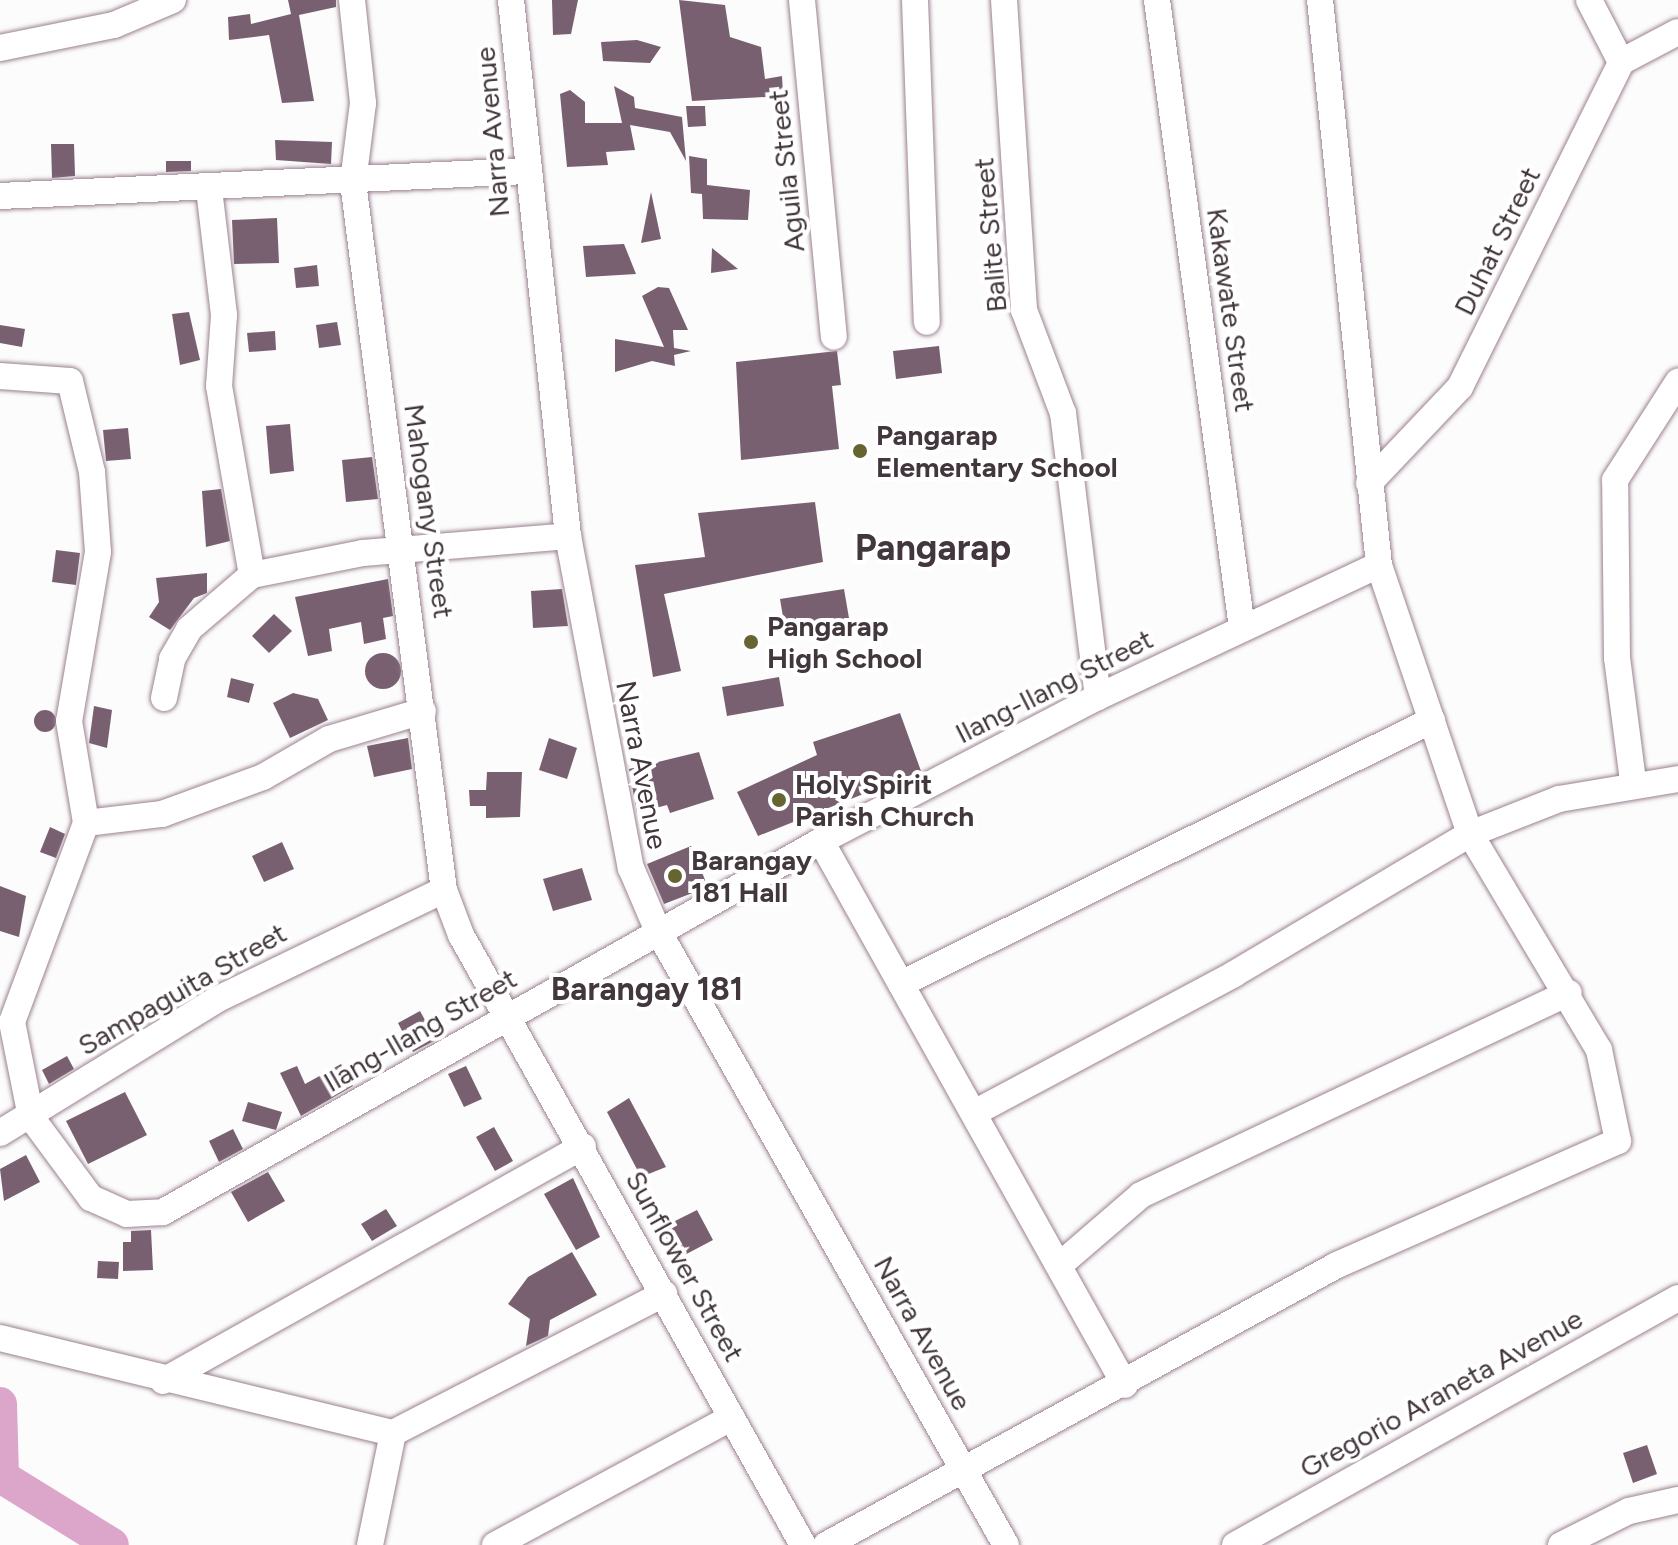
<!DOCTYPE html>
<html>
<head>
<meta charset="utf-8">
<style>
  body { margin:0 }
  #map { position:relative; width:1678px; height:1545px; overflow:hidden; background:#fcfcfc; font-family:Figtree,sans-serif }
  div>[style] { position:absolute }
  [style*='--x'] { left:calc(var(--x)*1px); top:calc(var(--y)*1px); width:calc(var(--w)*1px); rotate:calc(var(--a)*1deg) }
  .river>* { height:34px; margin:-17px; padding:0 17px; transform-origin:17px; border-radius:17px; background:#dca6ca }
  .building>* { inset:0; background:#796071 }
  .round { border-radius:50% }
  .roads { filter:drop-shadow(0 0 2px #9b8192) drop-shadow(0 0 2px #9b8192) }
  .minor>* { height:26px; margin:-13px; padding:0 13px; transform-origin:13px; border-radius:13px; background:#fff }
  .dots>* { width:22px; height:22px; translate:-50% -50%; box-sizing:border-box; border:4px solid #fff; border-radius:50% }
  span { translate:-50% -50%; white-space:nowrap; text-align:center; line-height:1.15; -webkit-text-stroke:8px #fff; paint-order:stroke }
  .street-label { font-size:28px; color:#43373e }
  .poi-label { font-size:28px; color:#43373e; font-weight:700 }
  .left { translate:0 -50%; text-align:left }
  .quarter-label { font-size:32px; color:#43373e; font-weight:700 }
  .district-label { font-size:36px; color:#43373e; font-weight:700 }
</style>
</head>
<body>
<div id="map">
  <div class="river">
    <div style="--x:0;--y:1404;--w:73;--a:88.4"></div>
    <div style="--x:2;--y:1477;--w:129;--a:31.7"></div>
  </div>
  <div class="building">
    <div style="clip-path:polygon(288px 0,336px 0,336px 7px,299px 15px,314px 101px,282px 103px,269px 35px,229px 40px,228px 17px,250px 14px,251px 24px,291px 14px)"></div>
    <div style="clip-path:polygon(552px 0,578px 0,571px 34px,553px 35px)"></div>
    <div style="clip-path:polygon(679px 0,725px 5px,730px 37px,761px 47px,765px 79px,782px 76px,783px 96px,692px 101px)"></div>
    <div style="clip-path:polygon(637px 40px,661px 47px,650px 63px,603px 61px,601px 42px)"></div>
    <div style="clip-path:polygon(614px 86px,634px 97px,635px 108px,682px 117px,686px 161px,670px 132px,630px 125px,635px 150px,606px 152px,608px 165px,567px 167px,560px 94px,570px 90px,585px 102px,585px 123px,622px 123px)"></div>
    <div style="clip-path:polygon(686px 106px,705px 106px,706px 126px,688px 127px)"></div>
    <div style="clip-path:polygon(275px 140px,332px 142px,331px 164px,276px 160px)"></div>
    <div style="clip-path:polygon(51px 144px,74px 144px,75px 176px,52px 178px)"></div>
    <div style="clip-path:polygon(689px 156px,707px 159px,707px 185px,750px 190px,748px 220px,703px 219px,702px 194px,691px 193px)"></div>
    <div style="clip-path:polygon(166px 161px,191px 161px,191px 171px,166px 172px)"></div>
    <div style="clip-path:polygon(651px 192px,661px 239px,641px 243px)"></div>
    <div style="clip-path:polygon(277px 218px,279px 263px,234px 264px,232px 220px)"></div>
    <div style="clip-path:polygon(624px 244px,636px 274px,586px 277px,583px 246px)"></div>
    <div style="clip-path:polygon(712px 248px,738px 269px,711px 273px)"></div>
    <div style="clip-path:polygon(317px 265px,319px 286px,296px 288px,294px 268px)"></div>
    <div style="clip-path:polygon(658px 287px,669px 288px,688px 330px,673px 330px,674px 348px,691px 351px,674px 355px,675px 366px,652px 361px,615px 372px,615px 339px,664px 347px,642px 296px)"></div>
    <div style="clip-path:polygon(189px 312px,200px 360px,180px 365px,172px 314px)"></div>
    <div style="clip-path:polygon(337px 322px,341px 345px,319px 348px,316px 325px)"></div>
    <div style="clip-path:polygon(0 325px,25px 329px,22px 347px,0 343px)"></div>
    <div style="clip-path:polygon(275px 331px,276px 350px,249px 352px,247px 333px)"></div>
    <div style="clip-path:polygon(939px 346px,942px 373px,896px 379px,893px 351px)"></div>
    <div style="clip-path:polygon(837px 351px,841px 385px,832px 386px,839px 449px,741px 460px,736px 362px)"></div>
    <div style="clip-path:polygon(290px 424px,294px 471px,270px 474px,266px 426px)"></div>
    <div style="clip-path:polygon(128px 428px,131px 459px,106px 461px,103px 430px)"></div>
    <div style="clip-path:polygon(372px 457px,378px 499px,346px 502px,342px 460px)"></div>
    <div style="clip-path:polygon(221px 489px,230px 541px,206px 547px,202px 491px)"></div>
    <div style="clip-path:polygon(815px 502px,823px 562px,664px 594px,681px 671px,653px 677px,635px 565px,705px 557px,698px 513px)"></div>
    <div style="clip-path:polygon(56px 550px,80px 553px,76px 585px,52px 582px)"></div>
    <div style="clip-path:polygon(207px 573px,207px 593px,194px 598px,170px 630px,149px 617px,159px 602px,156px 578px)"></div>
    <div style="clip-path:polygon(388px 579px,393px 616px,383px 618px,386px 639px,364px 644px,361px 622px,329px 629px,332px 651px,308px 656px,295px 597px)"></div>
    <div style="clip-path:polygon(562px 589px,568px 626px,533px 628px,531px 591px)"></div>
    <div style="clip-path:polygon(844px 589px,850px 624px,786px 635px,780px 599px)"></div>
    <div style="clip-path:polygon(274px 614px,292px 631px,269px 653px,252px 636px)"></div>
    <div class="round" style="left:365px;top:653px;width:36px;height:36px"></div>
    <div style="clip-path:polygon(779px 677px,784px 706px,727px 716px,722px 687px)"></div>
    <div style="clip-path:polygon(231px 678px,254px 684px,249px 703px,227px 697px)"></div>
    <div style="clip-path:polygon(293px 693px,318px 699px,328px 720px,290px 738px,273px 703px)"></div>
    <div style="clip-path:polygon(94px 706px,112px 710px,107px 748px,89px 743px)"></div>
    <div class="round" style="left:34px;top:710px;width:22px;height:22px"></div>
    <div style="clip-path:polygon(900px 713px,921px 771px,758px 836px,737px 792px,817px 755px,813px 742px)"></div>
    <div style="clip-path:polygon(408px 738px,412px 769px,374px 777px,367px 746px)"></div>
    <div style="clip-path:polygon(549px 738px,577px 748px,567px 779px,539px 770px)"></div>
    <div style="clip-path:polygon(699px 752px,714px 799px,670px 813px,667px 805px,637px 813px,629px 769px)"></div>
    <div style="clip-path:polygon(487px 772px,522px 772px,520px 817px,486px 818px,486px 806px,470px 806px,469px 790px,486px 790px)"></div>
    <div style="clip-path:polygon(50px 827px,65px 834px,56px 858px,40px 852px)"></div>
    <div style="clip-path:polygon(282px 842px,294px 869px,264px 882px,252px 856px)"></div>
    <div style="clip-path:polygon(691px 846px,708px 887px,664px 904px,647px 864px)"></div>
    <div style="clip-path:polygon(582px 868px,592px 900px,553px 911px,543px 879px)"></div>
    <div style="clip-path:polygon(0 886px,26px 896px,19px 937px,0 931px)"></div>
    <div style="clip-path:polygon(420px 1011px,436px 1040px,413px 1052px,398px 1023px)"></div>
    <div style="clip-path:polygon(67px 1056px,74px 1069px,49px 1084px,42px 1070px)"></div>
    <div style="clip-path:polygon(341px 1064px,353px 1086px,301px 1116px,280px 1073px,297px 1066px,305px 1084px)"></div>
    <div style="clip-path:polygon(466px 1066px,482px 1099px,464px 1107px,448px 1074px)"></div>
    <div style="clip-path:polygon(125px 1092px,147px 1135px,88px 1164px,66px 1121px)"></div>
    <div style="clip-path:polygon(629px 1098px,666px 1167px,641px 1177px,607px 1112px)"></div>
    <div style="clip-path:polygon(248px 1102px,282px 1112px,276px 1130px,242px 1121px)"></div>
    <div style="clip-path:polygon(494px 1127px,513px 1161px,495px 1171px,476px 1137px)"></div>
    <div style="clip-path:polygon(233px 1129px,243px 1149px,219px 1162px,209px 1141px)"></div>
    <div style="clip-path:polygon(26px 1155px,40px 1182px,4px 1201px,0 1169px)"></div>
    <div style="clip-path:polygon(268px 1172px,285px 1201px,248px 1222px,231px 1192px)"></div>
    <div style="clip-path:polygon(573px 1178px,600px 1237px,576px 1250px,544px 1194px)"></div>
    <div style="clip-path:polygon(386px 1209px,397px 1226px,372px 1241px,361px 1224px)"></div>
    <div style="clip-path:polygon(697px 1210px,713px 1240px,677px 1259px,661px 1228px)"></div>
    <div style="clip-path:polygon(151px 1230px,153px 1270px,123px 1271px,123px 1242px,131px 1242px,131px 1231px)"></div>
    <div style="clip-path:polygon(572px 1252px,597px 1295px,550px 1320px,548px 1336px,526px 1346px,530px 1319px,508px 1304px,528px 1277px)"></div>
    <div style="clip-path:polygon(98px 1261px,119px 1262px,118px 1279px,97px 1278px)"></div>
    <div style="clip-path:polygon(1647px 1445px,1657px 1474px,1633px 1483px,1623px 1453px)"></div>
  </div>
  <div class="roads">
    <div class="minor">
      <div style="--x:352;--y:0;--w:104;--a:83.9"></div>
      <div style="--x:363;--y:103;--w:80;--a:97.2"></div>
      <div style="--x:353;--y:182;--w:714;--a:82.68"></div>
      <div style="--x:444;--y:890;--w:48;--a:69.3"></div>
      <div style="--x:461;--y:935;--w:699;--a:60.72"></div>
      <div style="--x:511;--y:0;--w:539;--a:83.93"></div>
      <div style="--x:568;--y:536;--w:338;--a:79.3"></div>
      <div style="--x:631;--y:868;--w:66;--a:66.9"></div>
      <div style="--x:657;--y:929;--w:708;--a:60.47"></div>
      <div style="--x:802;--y:0;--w:338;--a:84.6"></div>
      <div style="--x:915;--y:0;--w:322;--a:87.9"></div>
      <div style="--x:1004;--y:0;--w:311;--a:86.3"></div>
      <div style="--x:1024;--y:310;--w:110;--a:69.3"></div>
      <div style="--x:1063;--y:413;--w:286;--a:83"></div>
      <div style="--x:1157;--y:0;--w:634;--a:82.29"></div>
      <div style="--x:1589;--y:0;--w:70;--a:62.7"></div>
      <div style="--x:0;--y:48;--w:116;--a:-11.4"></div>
      <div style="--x:114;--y:25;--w:64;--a:-23"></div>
      <div style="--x:209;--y:189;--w:127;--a:83.2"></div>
      <div style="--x:224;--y:315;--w:71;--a:94"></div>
      <div style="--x:219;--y:386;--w:192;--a:80.1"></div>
      <div style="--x:0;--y:196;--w:528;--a:-2.72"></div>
      <div style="--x:0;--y:376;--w:70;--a:4.1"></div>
      <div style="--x:70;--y:381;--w:94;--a:76.4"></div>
      <div style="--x:92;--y:472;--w:80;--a:85.7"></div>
      <div style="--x:98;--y:552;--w:171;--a:99.7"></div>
      <div style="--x:69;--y:721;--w:103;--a:80.5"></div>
      <div style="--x:86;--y:823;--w:212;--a:110.4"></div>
      <div style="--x:12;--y:1022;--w:97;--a:78.7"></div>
      <div style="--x:31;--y:1117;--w:101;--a:53.5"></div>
      <div style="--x:91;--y:1198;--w:39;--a:24"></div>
      <div style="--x:127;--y:1214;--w:36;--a:-3"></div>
      <div style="--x:163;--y:1212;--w:755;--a:-29.42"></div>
      <div style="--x:821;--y:841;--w:312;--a:-27.5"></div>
      <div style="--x:1098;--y:697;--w:310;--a:-25.2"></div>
      <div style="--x:1369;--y:483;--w:132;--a:-46.5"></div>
      <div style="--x:1460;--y:387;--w:363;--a:-63.6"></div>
      <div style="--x:1621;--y:62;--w:64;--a:-27.8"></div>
      <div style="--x:164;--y:698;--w:40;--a:-78"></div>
      <div style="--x:172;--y:659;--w:34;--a:-60"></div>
      <div style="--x:189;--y:629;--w:83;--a:-40.6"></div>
      <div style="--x:252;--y:575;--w:113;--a:-11.2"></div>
      <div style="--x:363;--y:553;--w:206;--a:-4.7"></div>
      <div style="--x:1633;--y:781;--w:124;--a:-97.4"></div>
      <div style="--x:1617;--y:658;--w:178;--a:-90.6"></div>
      <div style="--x:1615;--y:480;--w:117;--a:-57.3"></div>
      <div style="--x:86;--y:823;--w:77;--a:-6.8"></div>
      <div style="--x:162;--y:814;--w:108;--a:-20.1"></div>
      <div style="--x:263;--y:777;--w:76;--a:-29.9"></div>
      <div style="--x:329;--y:739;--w:98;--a:-16.6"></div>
      <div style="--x:821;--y:841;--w:623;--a:60.8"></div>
      <div style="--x:901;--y:984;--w:593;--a:-26.44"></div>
      <div style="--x:974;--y:1113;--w:295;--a:-28.1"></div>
      <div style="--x:1234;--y:974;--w:274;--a:-30.7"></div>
      <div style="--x:1470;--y:834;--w:96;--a:-21.5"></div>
      <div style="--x:1559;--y:799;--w:121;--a:-9.5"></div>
      <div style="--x:0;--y:1133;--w:254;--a:-31.6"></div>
      <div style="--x:216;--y:1000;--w:253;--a:-25.8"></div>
      <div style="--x:1062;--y:1263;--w:104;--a:-40.7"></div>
      <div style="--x:1141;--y:1195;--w:473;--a:-25.3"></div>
      <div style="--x:0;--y:1338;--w:404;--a:13.6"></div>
      <div style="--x:393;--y:1433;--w:114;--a:101.6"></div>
      <div style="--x:163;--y:1381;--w:481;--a:-29.2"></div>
      <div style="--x:393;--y:1433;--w:305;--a:-27.2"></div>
      <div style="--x:495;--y:1545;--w:268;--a:-28.3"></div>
      <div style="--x:826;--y:1545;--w:583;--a:-28.72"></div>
      <div style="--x:1337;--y:1265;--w:307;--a:-23.8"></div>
      <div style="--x:1618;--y:1141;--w:93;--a:-101.8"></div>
      <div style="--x:1599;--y:1050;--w:252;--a:-120.8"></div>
      <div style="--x:1470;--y:834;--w:284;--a:-108.7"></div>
      <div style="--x:1379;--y:565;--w:568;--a:-95.96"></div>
      <div style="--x:1235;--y:1545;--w:507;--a:-29.14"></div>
      <div style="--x:1561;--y:1545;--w:76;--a:-26.6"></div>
      <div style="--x:1629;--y:1511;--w:50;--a:-12.7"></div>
    </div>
  </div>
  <div class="dots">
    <div style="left:860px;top:451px;background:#666431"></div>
    <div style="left:751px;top:642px;background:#666431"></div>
    <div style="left:779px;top:800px;background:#666431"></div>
    <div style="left:675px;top:876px;background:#666431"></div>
  </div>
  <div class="street-label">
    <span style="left:492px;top:132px;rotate:-95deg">Narra Avenue</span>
    <span style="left:786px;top:171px;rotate:-96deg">Aguila Street</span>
    <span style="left:990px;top:235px;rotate:-95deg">Balite Street</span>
    <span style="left:1497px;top:241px;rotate:-64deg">Duhat Street</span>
    <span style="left:1231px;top:310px;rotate:82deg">Kakawate Street</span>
    <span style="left:429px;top:511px;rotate:82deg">Mahogany Street</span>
    <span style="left:1054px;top:686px;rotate:-27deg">Ilang-Ilang Street</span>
    <span style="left:642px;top:765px;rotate:79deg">Narra Avenue</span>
    <span style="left:182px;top:989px;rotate:-30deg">Sampaguita Street</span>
    <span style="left:420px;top:1030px;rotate:-30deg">Ilang-Ilang Street</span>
    <span style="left:685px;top:1266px;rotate:61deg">Sunflower Street</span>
    <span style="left:923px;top:1333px;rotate:61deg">Narra Avenue</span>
    <span style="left:1441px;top:1393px;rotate:-29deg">Gregorio Araneta Avenue</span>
  </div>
  <div class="poi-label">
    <span class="left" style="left:876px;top:451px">Pangarap<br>Elementary School</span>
    <span class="left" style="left:767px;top:642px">Pangarap<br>High School</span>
    <span class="left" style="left:795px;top:800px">Holy Spirit<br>Parish Church</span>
    <span class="left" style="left:691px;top:876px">Barangay<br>181 Hall</span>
  </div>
  <div class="quarter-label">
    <span style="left:647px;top:989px">Barangay 181</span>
  </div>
  <div class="district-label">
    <span style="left:933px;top:548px">Pangarap</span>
  </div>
</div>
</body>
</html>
